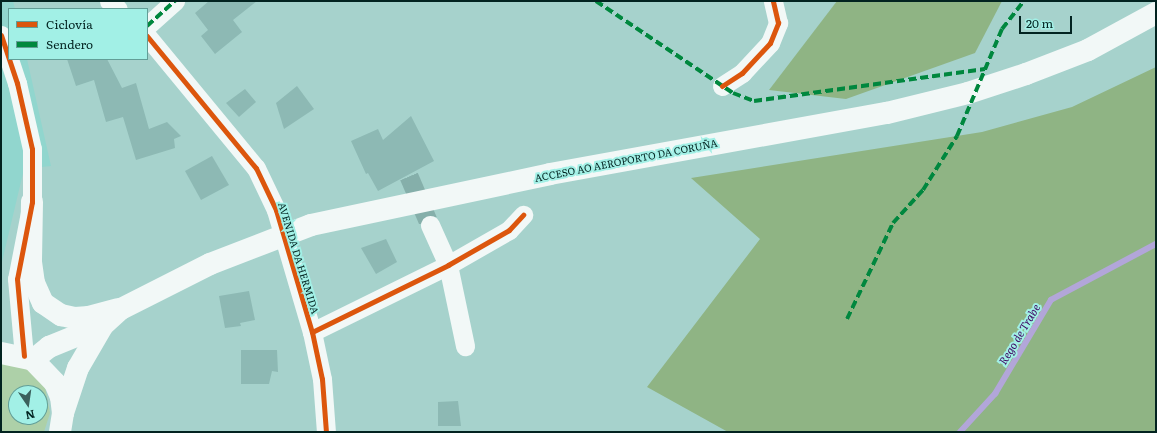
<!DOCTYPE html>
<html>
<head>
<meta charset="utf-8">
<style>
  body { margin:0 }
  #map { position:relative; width:1157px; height:433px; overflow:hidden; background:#a6d2cc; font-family:Literata,serif }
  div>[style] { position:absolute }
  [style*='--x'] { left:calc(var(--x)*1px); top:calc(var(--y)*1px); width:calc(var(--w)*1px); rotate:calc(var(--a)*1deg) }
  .built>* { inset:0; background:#91d6ce }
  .green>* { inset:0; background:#add0a8 }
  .forest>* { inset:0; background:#8fb484 }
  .stream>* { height:5.5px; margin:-2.75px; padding:0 2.75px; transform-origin:2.75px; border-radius:2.75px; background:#b2a6d9 }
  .building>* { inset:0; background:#8db9b4 }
  .minor-tunnel>* { height:19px; margin-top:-9.5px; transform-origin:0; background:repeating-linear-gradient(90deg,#85afaa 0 19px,transparent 0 29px) }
  .minor>* { height:19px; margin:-9.5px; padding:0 9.5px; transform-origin:9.5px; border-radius:9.5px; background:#f2f8f7 }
  .highway>* { height:22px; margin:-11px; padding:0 11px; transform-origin:11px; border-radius:11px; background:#f2f8f7 }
  .quiet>* { height:4px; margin-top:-2px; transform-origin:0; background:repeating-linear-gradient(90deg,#00873e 0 8px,transparent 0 12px) }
  .cycleway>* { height:5px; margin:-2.5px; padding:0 2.5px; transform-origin:2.5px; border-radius:2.5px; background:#dc560d }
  span { translate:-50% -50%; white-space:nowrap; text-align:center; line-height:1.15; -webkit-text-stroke:4px #a2f0e6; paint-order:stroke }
  .street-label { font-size:10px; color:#022320 }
  .water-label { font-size:11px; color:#3d0461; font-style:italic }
  .frame { position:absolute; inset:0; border:2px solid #022320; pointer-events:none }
  .legend { position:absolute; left:8px; top:8px; width:140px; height:52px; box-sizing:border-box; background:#a2f0e6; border:1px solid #629e97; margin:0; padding:5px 7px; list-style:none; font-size:12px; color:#022320 }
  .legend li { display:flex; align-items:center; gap:8px; height:20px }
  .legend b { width:20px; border:1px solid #629e97 }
  .north { position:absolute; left:8px; top:385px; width:40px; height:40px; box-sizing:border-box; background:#a2f0e6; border:1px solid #629e97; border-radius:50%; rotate:167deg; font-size:11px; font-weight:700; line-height:16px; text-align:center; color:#022320 }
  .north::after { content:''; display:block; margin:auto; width:14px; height:18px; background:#3b605c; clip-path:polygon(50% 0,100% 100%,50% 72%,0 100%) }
  .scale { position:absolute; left:1019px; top:16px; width:53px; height:18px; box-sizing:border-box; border:2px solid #022320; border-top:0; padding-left:5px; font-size:12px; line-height:14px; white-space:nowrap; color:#022320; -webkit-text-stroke:3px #a2f0e6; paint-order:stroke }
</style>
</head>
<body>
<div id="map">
  <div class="built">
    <div style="clip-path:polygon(1px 1px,13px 1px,15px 9px,9px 9px,9px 59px,27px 59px,51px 166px,24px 169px,1px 266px)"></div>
  </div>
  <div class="green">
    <div style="clip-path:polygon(evenodd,1px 360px,27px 367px,45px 387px,50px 413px,44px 432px,1px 432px,1px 360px,16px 393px,40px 393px,40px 417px,16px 417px,16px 393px)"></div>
  </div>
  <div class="forest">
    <div style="clip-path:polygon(837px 1px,1002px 1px,975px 53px,846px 99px,769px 90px)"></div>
    <div style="clip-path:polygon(1156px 67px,1156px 432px,728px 432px,647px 387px,760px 239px,691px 178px,982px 132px,1072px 107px)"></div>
  </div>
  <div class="stream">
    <div style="--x:960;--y:432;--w:52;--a:-47.4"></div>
    <div style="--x:995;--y:394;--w:109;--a:-59.2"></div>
    <div style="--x:1051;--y:300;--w:119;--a:-28.1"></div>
  </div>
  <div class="building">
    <div style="clip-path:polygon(209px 1px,257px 1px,233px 20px,242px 32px,215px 54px,201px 36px,208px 30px,195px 13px)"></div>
    <div style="clip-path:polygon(67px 59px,107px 59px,122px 88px,136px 83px,149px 129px,167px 122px,181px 136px,174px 139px,175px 148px,136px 160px,123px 117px,106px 122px,94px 80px,76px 86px)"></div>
    <div style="clip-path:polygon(297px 86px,314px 109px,284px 129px,276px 103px)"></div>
    <div style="clip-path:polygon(245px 89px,256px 102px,239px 117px,226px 103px)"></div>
    <div style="clip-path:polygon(411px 116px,434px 161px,378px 191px,368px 173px,366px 174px,351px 141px,378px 129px,383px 140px)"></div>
    <div style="clip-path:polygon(212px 156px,229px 185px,201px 200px,185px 171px)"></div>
    <div style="clip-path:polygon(386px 239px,397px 262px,376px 274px,361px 248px)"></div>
    <div style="clip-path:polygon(249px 291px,255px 320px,240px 323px,241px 326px,225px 328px,219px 296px)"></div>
    <div style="clip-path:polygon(241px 350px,277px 350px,278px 372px,272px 371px,269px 384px,241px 384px)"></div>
    <div style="clip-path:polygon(458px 401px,461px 426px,438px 426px,438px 402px)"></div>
  </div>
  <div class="minor-tunnel">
    <div style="--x:409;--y:176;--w:53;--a:66.8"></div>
  </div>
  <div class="minor">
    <div style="--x:109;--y:1;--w:12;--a:42"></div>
    <div style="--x:147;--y:26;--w:38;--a:-42"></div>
    <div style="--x:1;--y:35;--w:51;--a:71.6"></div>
    <div style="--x:17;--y:83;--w:68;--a:77.2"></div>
    <div style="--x:32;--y:149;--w:53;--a:90"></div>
    <div style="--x:32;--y:202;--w:78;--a:101"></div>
    <div style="--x:17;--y:279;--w:77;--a:84.8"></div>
    <div style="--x:147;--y:36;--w:171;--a:50.5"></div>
    <div style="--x:256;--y:168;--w:47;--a:64.5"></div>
    <div style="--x:276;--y:210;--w:127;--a:73.6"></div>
    <div style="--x:312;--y:332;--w:48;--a:78"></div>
    <div style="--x:322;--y:379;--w:53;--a:85.7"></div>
    <div style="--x:722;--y:86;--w:24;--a:-33"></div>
    <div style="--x:742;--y:73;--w:41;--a:-47"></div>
    <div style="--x:770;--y:43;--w:22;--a:-68"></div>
    <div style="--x:778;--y:23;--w:23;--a:-103"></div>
    <div style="--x:430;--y:225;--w:44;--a:65.8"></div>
    <div style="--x:448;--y:265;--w:83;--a:78.1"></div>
    <div style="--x:312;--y:332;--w:152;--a:-26.2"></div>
    <div style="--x:448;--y:265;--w:70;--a:-29.8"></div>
    <div style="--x:509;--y:230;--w:21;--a:-47"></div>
  </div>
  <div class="highway">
    <div style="--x:32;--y:202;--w:60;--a:91"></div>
    <div style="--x:31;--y:262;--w:21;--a:82"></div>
    <div style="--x:34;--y:283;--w:22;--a:66"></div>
    <div style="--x:43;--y:303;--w:22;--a:34"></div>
    <div style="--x:61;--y:315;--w:14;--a:12"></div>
    <div style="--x:75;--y:318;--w:14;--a:-4"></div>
    <div style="--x:89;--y:317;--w:30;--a:-15"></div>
    <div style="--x:1;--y:353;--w:33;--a:12"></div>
    <div style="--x:33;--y:360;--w:32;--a:46"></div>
    <div style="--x:55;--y:383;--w:15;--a:67"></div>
    <div style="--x:61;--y:397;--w:16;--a:83"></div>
    <div style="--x:63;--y:413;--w:19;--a:99"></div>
    <div style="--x:33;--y:360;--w:21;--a:-39"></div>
    <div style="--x:49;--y:347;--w:58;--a:-22.2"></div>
    <div style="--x:63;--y:413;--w:47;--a:-71.6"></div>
    <div style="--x:78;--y:368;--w:50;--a:-59.8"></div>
    <div style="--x:103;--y:325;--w:24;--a:-42"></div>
    <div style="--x:121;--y:309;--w:100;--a:-26.8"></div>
    <div style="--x:210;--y:264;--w:108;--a:-21.1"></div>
    <div style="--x:311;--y:225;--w:244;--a:-12"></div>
    <div style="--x:550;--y:174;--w:342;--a:-10.3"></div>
    <div style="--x:887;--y:113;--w:83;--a:-13.9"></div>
    <div style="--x:968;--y:93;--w:61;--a:-18.1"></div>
    <div style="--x:1026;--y:74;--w:66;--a:-21.2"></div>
    <div style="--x:1088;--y:50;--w:77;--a:-28.6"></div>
  </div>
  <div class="quiet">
    <div style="--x:596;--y:1;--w:165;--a:33.9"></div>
    <div style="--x:733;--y:93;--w:22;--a:21"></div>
    <div style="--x:754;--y:101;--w:233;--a:-7.9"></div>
    <div style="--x:147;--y:26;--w:38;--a:-42"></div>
    <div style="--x:847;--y:319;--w:106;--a:-64.4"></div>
    <div style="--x:893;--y:223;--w:45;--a:-47.7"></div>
    <div style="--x:923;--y:190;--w:64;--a:-57.8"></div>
    <div style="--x:957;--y:136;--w:116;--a:-67.2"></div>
    <div style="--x:1002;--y:29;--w:36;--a:-52"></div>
  </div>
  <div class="cycleway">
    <div style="--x:1;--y:35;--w:51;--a:71.6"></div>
    <div style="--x:17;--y:83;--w:68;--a:77.2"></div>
    <div style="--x:32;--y:149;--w:53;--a:90"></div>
    <div style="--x:32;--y:202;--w:78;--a:101"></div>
    <div style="--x:17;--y:279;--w:77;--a:84.8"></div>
    <div style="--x:147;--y:36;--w:171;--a:50.5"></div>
    <div style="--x:256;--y:168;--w:47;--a:64.5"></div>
    <div style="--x:276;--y:210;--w:127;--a:73.6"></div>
    <div style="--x:312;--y:332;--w:48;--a:78"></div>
    <div style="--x:322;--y:379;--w:53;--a:85.7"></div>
    <div style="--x:722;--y:86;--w:24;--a:-33"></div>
    <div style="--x:742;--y:73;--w:41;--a:-47"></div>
    <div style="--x:770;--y:43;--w:22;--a:-68"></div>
    <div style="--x:778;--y:23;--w:23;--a:-103"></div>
    <div style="--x:312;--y:332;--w:152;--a:-26.2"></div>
    <div style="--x:448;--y:265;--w:70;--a:-29.8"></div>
    <div style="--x:509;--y:230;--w:21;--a:-47"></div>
  </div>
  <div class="street-label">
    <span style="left:626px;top:160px;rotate:-11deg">ACCESO AO AEROPORTO DA CORUÑA</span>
    <span style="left:299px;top:258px;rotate:73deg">AVENIDA DA HERMIDA</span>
  </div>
  <div class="water-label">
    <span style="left:1019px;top:334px;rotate:-59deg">Rego de Trabe</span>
  </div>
  <div class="frame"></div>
  <ul class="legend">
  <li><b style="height:5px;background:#dc560d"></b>Ciclovía</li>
  <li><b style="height:5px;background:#00873e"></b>Sendero</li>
  </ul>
  <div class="north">N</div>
  <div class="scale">20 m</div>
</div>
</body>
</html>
